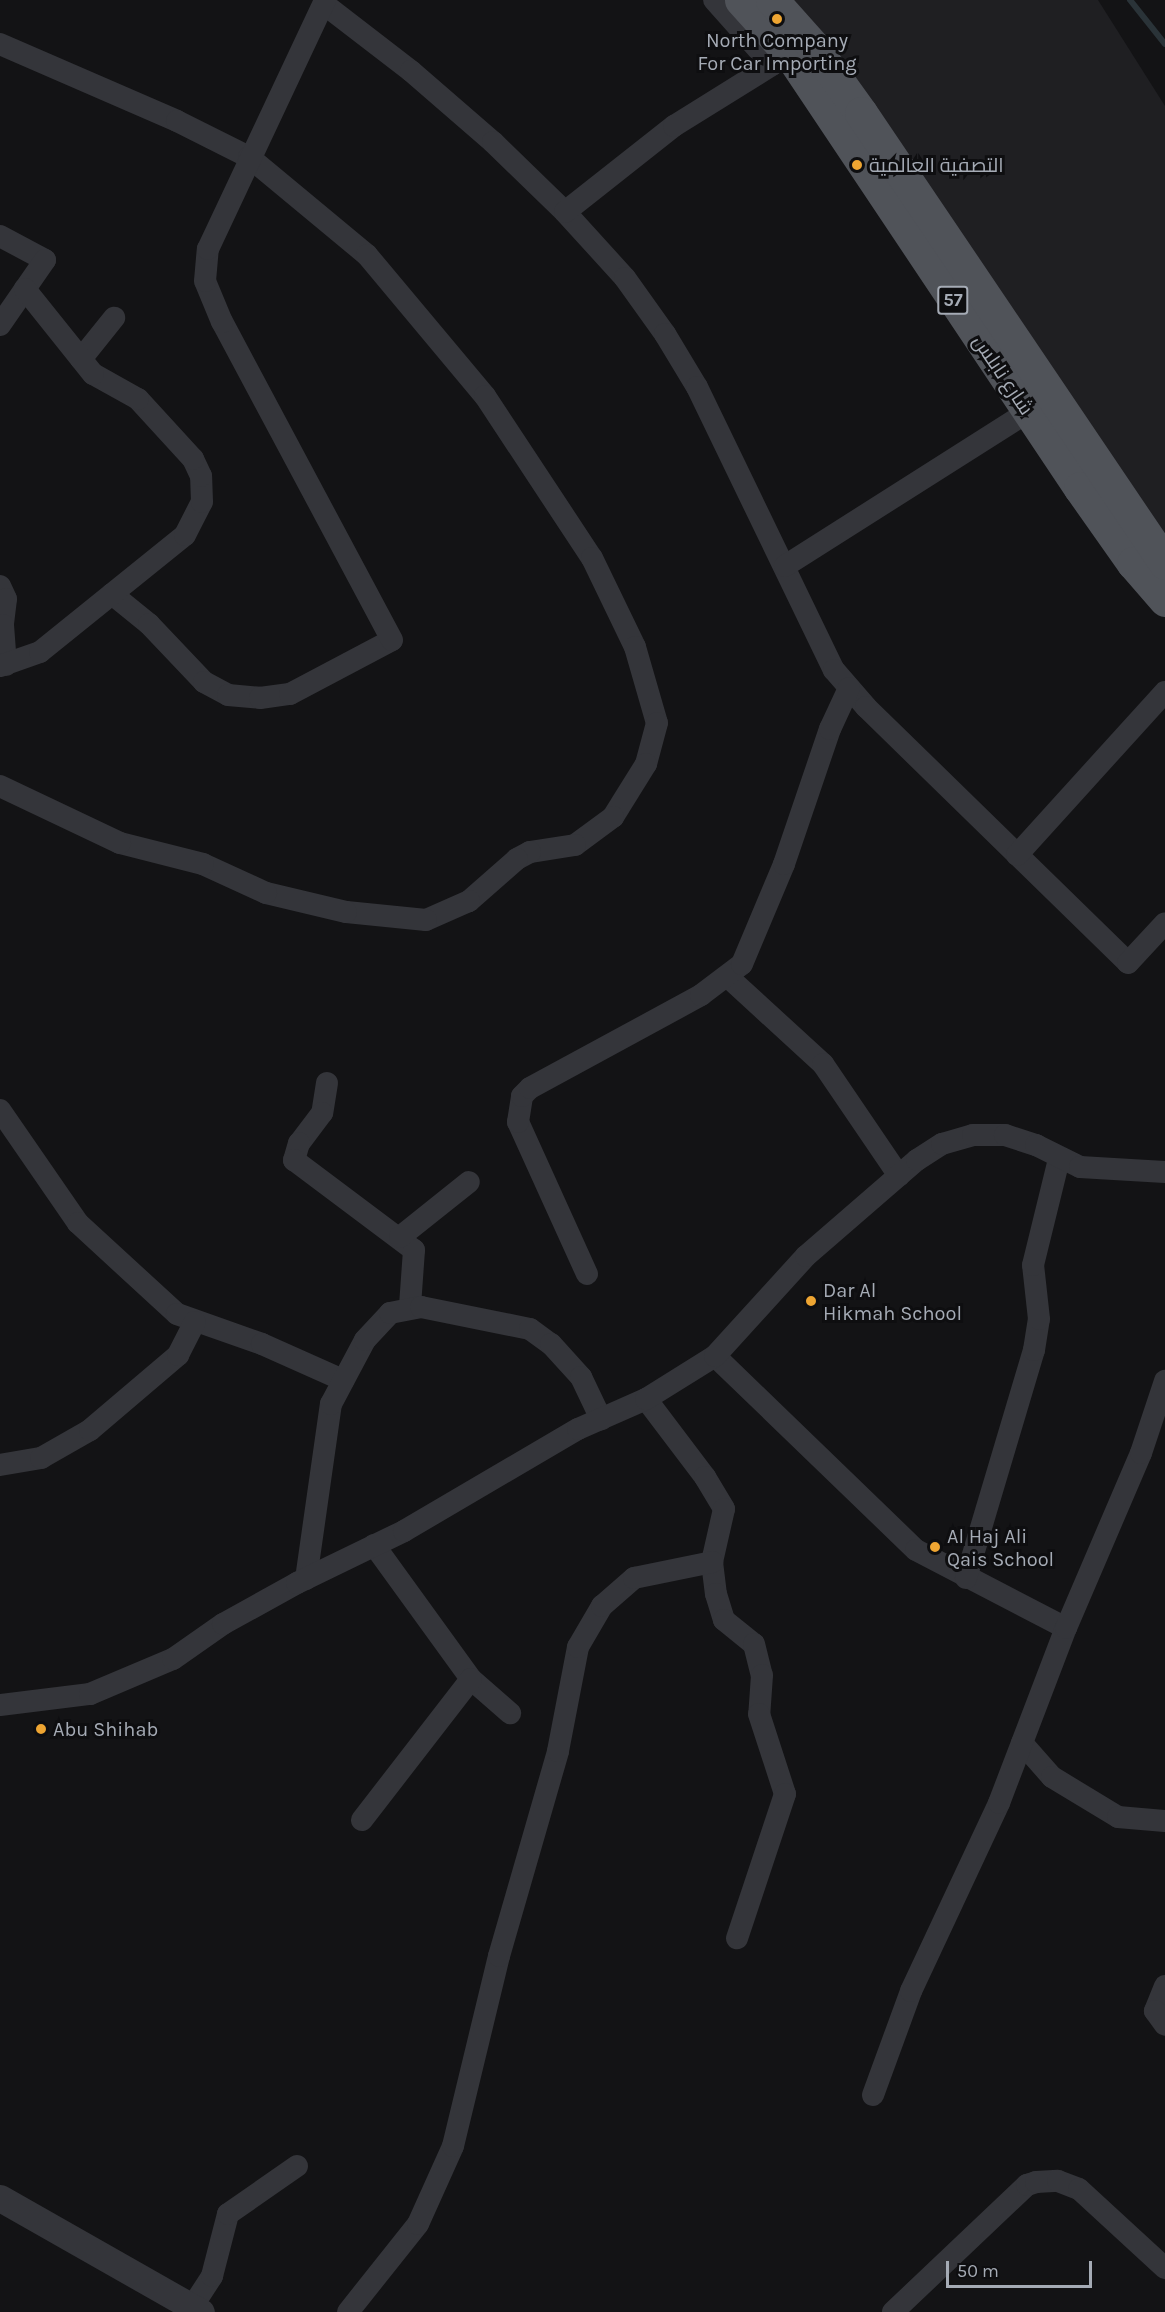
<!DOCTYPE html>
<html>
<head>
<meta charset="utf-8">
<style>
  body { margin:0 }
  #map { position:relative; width:1165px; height:2312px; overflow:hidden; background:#131315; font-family:Karla,Cairo,sans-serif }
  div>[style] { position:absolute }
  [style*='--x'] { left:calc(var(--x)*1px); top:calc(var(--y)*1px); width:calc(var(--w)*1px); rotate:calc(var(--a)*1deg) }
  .built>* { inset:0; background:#1f1f22 }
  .stream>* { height:6px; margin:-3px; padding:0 3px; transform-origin:3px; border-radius:3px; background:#2a3338 }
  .minor>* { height:22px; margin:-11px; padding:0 11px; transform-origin:11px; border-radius:11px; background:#34353a }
  .tertiary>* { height:27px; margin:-13.5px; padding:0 13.5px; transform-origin:13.5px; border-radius:13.5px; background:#34353a }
  .primary>* { height:33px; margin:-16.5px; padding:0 16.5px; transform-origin:16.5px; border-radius:16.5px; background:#505359 }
  .dots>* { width:16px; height:16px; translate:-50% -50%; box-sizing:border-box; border:3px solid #0e0e10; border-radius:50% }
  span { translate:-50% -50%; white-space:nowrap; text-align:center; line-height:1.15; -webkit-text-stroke:6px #0e0e10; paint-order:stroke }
  .shield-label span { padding:2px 4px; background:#0e0e10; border:2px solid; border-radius:4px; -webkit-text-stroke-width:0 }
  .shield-label { font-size:18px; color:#a5abb5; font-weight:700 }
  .poi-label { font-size:20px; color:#a5abb5 }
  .left { translate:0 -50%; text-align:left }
  .street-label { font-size:20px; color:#a5abb5 }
  .scale { position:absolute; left:946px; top:2261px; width:146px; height:27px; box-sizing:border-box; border:3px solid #a5abb5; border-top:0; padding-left:8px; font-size:18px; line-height:21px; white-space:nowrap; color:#a5abb5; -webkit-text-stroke:4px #0e0e10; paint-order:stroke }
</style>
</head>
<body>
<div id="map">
  <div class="built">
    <div style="clip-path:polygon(737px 0,1098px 0,1165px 106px,1165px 550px)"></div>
  </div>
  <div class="stream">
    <div style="--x:1130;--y:0;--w:56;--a:51.5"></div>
  </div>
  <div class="minor">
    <div style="--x:324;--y:4;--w:110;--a:37.6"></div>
    <div style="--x:411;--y:71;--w:108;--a:40.9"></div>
    <div style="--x:493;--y:142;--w:100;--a:44.2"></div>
    <div style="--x:565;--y:212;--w:89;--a:47.7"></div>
    <div style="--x:625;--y:278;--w:69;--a:54.5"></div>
    <div style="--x:665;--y:334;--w:62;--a:58.9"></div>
    <div style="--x:697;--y:387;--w:314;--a:64.2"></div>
    <div style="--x:834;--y:670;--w:49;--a:49.1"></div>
    <div style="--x:866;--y:707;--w:366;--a:44.3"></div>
    <div style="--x:1128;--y:963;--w:54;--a:-47.2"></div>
    <div style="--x:0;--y:44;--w:193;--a:23.5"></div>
    <div style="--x:177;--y:121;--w:80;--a:26.6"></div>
    <div style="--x:249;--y:157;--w:153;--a:39.7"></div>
    <div style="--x:367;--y:255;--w:184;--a:50.1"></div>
    <div style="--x:485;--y:396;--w:194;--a:56.6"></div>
    <div style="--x:592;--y:558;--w:99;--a:64.2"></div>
    <div style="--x:635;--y:647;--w:79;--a:73.9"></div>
    <div style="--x:657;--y:723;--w:42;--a:105"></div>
    <div style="--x:646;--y:764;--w:62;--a:121.9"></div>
    <div style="--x:613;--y:817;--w:47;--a:143.6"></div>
    <div style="--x:575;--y:845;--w:46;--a:171.2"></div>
    <div style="--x:530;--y:852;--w:15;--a:152"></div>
    <div style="--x:517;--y:859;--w:64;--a:138.8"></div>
    <div style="--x:469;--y:901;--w:47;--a:156.2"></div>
    <div style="--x:426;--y:920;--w:80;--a:-174.3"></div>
    <div style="--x:346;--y:912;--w:82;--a:-166.6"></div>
    <div style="--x:266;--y:893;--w:69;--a:-155.3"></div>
    <div style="--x:203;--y:864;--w:86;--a:-165.8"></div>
    <div style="--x:120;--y:843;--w:133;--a:-154.6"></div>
    <div style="--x:565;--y:212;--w:139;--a:-38.3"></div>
    <div style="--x:674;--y:126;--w:115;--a:-31.9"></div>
    <div style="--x:772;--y:65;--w:87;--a:-131.7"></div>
    <div style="--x:0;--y:236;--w:51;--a:28.1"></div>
    <div style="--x:45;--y:260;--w:79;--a:124.7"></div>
    <div style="--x:81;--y:359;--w:53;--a:-51.2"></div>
    <div style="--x:785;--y:566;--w:288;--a:-32.4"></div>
    <div style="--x:0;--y:586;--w:14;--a:65"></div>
    <div style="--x:6;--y:599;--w:26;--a:97"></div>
    <div style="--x:3;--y:625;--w:40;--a:85.7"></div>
    <div style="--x:112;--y:594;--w:48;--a:39"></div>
    <div style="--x:149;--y:624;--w:80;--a:46.5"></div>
    <div style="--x:204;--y:682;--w:27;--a:28"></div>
    <div style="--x:228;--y:695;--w:32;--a:5"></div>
    <div style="--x:260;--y:698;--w:30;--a:-8"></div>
    <div style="--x:290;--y:694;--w:115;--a:-27.9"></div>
    <div style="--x:392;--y:640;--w:361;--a:-118.1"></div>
    <div style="--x:222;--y:322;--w:44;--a:-112.5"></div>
    <div style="--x:205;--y:281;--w:32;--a:-85"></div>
    <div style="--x:208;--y:249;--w:275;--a:-64.8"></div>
    <div style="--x:0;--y:666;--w:42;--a:-19.3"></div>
    <div style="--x:40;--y:652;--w:186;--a:-38.9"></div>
    <div style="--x:185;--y:535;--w:37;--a:-63"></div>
    <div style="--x:202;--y:502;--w:26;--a:-92"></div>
    <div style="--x:201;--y:476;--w:19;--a:-115"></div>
    <div style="--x:193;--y:459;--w:81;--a:-132.5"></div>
    <div style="--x:138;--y:399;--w:51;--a:-150.9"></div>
    <div style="--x:93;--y:374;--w:109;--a:-128.7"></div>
    <div style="--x:1017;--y:855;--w:220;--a:-47.8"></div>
    <div style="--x:728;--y:977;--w:129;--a:42.5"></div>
    <div style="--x:823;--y:1064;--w:135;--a:55.8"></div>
    <div style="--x:327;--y:1083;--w:30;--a:99"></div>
    <div style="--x:322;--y:1113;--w:38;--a:127"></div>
    <div style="--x:299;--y:1143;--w:18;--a:106"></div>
    <div style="--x:294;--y:1160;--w:150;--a:36.9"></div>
    <div style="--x:414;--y:1250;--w:56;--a:94.1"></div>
    <div style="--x:0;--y:1110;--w:137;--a:55.4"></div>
    <div style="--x:78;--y:1223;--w:134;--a:42.6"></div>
    <div style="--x:177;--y:1314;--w:90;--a:19.4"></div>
    <div style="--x:262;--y:1344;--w:89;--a:24"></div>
    <div style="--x:400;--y:1237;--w:88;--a:-38.6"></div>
    <div style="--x:587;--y:1274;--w:167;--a:-114.4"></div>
    <div style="--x:518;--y:1122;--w:26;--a:-81"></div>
    <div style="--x:522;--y:1096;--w:11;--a:-45"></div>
    <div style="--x:530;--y:1088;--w:195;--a:-28.5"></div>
    <div style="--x:701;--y:995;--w:51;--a:-37.1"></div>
    <div style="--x:742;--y:964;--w:108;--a:-67.2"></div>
    <div style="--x:784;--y:864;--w:143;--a:-71.2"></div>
    <div style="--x:830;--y:729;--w:45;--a:-65.1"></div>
    <div style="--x:715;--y:1356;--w:279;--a:44"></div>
    <div style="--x:916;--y:1550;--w:169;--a:27.5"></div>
    <div style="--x:646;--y:1399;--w:98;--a:52.9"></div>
    <div style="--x:705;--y:1477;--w:37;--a:59"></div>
    <div style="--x:724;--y:1509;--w:54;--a:102.8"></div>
    <div style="--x:712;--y:1562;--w:32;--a:83"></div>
    <div style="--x:716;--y:1594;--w:27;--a:73"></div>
    <div style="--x:724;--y:1620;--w:38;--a:39"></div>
    <div style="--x:754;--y:1644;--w:32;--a:76"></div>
    <div style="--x:762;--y:1675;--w:39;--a:94"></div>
    <div style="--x:759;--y:1714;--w:84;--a:72"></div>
    <div style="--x:785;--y:1794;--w:152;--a:108.4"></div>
    <div style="--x:0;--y:1465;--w:42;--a:-9.7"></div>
    <div style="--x:41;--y:1458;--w:56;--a:-29.7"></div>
    <div style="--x:90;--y:1430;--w:116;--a:-40.4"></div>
    <div style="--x:178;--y:1355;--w:37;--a:-63"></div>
    <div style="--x:374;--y:1545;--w:165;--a:54.1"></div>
    <div style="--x:471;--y:1679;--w:52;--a:41.1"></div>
    <div style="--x:966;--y:1578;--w:238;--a:-73.4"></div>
    <div style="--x:1034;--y:1350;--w:31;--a:-81"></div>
    <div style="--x:1039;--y:1319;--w:54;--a:-96.3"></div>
    <div style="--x:1033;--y:1265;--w:109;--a:-76.2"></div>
    <div style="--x:306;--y:1579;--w:177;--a:-81.9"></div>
    <div style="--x:331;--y:1404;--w:72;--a:-62"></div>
    <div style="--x:365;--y:1340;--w:37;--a:-47"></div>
    <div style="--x:390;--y:1313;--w:32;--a:-11"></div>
    <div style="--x:421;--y:1307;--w:111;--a:11.4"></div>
    <div style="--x:530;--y:1329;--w:26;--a:36"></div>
    <div style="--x:551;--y:1344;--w:45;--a:47.7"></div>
    <div style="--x:581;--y:1377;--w:47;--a:64.5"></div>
    <div style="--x:0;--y:1705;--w:91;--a:-7"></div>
    <div style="--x:90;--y:1694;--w:90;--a:-22.9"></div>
    <div style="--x:173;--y:1659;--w:61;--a:-35"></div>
    <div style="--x:223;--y:1624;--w:85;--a:-29"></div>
    <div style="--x:297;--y:1583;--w:119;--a:-25.9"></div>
    <div style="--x:404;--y:1531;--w:202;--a:-30.4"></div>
    <div style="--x:578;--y:1429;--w:74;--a:-23.8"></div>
    <div style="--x:646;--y:1399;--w:81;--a:-31.9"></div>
    <div style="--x:715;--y:1356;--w:135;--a:-47.7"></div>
    <div style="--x:806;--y:1256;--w:147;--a:-40.9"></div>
    <div style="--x:917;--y:1160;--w:30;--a:-33"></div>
    <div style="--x:942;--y:1144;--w:32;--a:-16"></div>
    <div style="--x:973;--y:1135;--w:32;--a:0"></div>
    <div style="--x:1005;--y:1135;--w:33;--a:18"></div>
    <div style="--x:1036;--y:1145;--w:49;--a:26.6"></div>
    <div style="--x:1080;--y:1167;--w:85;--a:3.4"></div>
    <div style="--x:1022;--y:1743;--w:45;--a:48.6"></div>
    <div style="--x:1052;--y:1777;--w:77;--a:31.2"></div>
    <div style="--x:1118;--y:1817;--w:47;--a:4.9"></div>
    <div style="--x:362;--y:1820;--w:178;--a:-52.3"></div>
    <div style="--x:1165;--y:1986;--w:27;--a:112"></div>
    <div style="--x:1155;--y:2011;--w:17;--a:54"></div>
    <div style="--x:873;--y:2095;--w:111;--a:-69.9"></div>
    <div style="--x:911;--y:1991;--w:208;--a:-64.9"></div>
    <div style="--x:999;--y:1803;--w:187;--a:-69.1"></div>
    <div style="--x:1066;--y:1628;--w:190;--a:-66.8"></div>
    <div style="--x:1141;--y:1453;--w:76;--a:-71.6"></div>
    <div style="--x:192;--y:2307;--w:37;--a:-57"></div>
    <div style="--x:212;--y:2276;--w:64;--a:-75.5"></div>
    <div style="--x:228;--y:2214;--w:84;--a:-34.8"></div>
    <div style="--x:348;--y:2312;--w:112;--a:-51.5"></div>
    <div style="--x:418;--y:2224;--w:85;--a:-65.8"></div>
    <div style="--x:453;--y:2146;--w:195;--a:-76.4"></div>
    <div style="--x:499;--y:1956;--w:213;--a:-73.9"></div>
    <div style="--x:558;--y:1751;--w:106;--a:-79.1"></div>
    <div style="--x:578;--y:1647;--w:48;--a:-59.7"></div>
    <div style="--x:602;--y:1606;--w:43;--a:-41.2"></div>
    <div style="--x:634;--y:1578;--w:80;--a:-11.6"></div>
    <div style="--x:893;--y:2312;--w:185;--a:-43.5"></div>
    <div style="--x:1027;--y:2185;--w:9;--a:-18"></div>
    <div style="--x:1036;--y:2182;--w:22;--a:-3"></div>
    <div style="--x:1058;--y:2181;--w:22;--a:21"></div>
    <div style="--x:1079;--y:2189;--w:117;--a:42.6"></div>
  </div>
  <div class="tertiary">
    <div style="--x:0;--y:2198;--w:231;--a:29.6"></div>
  </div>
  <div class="primary">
    <div style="--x:741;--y:0;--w:73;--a:47.8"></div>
    <div style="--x:790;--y:54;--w:522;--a:56.25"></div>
    <div style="--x:1080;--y:488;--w:92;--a:54.8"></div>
    <div style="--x:1133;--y:563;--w:49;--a:49.1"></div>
    <div style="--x:772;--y:0;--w:62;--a:48.3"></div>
    <div style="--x:813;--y:46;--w:82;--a:54.4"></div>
    <div style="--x:861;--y:113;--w:543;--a:55.96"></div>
  </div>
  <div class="dots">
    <div style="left:777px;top:19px;background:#eea532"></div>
    <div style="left:857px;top:165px;background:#eea532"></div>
    <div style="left:811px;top:1301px;background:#eea532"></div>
    <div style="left:935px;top:1547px;background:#eea532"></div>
    <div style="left:41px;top:1729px;background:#eea532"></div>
  </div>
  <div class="shield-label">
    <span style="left:953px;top:300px">57</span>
  </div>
  <div class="poi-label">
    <span style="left:777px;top:52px">North Company<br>For Car Importing</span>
    <span class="left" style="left:869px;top:165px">التصفية العالمية</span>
    <span class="left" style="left:823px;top:1302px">Dar Al<br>Hikmah School</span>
    <span class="left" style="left:947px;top:1548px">Al Haj Ali<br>Qais School</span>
    <span class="left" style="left:53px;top:1729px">Abu Shihab</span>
  </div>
  <div class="street-label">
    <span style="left:1003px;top:375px;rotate:56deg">شارع نابلس</span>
  </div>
  <div class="scale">50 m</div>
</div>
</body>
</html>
